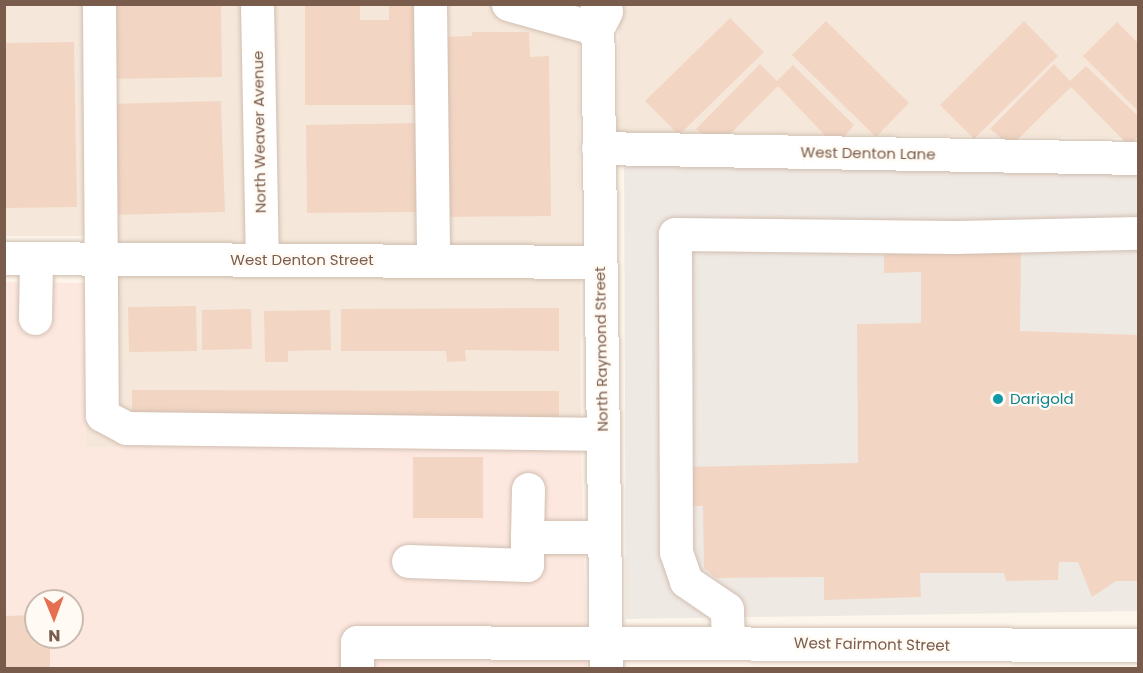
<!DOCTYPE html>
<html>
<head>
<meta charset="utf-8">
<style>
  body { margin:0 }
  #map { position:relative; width:1143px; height:673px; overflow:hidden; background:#fdf6ec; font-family:Poppins,sans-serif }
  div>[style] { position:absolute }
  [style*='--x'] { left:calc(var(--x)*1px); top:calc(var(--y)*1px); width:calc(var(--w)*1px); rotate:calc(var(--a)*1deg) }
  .residential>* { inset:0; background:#f5e8da }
  .commercial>* { inset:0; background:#fde8e0 }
  .industrial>* { inset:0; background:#efe9e4 }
  .building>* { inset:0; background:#f3d5c3 }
  .roads { filter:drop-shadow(0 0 2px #d1beb0) drop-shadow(0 0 2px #d1beb0) }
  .minor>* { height:33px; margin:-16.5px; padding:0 16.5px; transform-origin:16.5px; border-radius:16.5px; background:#fff }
  .dots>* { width:16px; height:16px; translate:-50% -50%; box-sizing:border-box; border:3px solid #fffaf3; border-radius:50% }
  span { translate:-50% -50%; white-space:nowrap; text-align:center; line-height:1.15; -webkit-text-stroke:4.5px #fffaf3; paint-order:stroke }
  .street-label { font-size:15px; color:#7a5c4d }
  .culture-label { font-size:15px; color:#0d838f }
  .left { translate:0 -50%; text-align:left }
  .frame { position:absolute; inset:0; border:6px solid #7a5c4d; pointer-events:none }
  .north { position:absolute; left:24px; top:589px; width:60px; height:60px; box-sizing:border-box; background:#fffaf3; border:2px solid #cabbb1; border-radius:50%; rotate:179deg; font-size:16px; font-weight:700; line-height:24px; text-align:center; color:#7a5c4d }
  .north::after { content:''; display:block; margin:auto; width:21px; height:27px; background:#e76f51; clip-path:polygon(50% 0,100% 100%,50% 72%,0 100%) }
</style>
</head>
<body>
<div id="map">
  <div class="residential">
    <div style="clip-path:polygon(5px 5px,579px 5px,581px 444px,86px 447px,85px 236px,5px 236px)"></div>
    <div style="clip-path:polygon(619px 5px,1138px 5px,1138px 138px,617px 132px)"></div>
  </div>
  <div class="commercial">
    <div style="clip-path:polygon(evenodd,5px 282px,85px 283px,86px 447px,581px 444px,587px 668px,5px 668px,5px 282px,36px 601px,72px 601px,72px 637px,36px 637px,36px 601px)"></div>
  </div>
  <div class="industrial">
    <div style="clip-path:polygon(624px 165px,1138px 173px,1138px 611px,626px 619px)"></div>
  </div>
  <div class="building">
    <div style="clip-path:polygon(108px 4px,221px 4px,222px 77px,109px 79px)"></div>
    <div style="clip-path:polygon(305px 4px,360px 4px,360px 20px,389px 20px,389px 4px,417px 4px,418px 105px,305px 105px)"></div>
    <div style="clip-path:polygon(730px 18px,764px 52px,679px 135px,645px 101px)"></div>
    <div style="clip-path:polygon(826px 21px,909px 103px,876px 137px,792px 55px)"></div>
    <div style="clip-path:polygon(1024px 21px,1058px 56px,974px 139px,940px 105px)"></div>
    <div style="clip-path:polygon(1117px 22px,1138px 43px,1138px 111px,1083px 56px)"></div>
    <div style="clip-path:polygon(472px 32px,529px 32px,530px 57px,549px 56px,551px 216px,441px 217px,438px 37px,472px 36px)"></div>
    <div style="clip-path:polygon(74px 42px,77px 207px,4px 208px,4px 43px)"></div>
    <div style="clip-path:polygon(760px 64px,777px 81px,793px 65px,854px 125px,836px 147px,778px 86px,718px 146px,696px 129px)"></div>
    <div style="clip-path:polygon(1054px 64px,1070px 81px,1086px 66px,1138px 116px,1138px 136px,1130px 147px,1071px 87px,1011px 146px,990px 129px)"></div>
    <div style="clip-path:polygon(221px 101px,225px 212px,111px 215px,108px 104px)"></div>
    <div style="clip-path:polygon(419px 123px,420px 212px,307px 213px,306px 125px)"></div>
    <div style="clip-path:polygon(1021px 242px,1020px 331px,1138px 335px,1138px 581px,1116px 581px,1092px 597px,1078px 562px,1059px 562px,1058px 580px,1006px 581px,1004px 573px,920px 573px,921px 597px,824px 600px,824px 577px,716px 578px,704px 568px,703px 506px,686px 506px,686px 467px,858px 463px,857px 324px,921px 323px,921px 272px,884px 273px,884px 249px)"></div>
    <div style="clip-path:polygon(196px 306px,197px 351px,129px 352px,128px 307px)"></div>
    <div style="clip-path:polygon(559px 308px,559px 351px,465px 350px,466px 361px,447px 362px,446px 351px,341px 351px,341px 309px)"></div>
    <div style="clip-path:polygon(251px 309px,252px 349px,202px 350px,202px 310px)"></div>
    <div style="clip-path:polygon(330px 310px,331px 350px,288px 351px,288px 362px,265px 362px,264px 311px)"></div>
    <div style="clip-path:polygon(132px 390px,559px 391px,559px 420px,132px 420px)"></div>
    <div style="clip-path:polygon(413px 457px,483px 457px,483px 518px,413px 518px)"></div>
    <div style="clip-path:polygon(36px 615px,36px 637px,50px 637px,50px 668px,4px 668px,4px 616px)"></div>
  </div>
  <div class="roads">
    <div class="minor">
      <div style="--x:99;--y:4;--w:411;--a:89.6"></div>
      <div style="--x:102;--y:415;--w:27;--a:28"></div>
      <div style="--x:126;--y:428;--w:477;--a:0.7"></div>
      <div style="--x:257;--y:4;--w:256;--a:88.9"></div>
      <div style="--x:430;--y:4;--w:257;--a:89.3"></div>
      <div style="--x:508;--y:4;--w:92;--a:15.7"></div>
      <div style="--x:597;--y:29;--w:20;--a:-63"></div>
      <div style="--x:597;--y:4;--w:664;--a:89.22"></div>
      <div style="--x:598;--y:148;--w:540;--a:1.06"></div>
      <div style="--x:4;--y:258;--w:596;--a:0.38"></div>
      <div style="--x:35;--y:318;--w:59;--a:-89"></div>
      <div style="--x:527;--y:537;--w:48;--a:-88.8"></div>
      <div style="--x:408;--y:561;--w:119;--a:1.9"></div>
      <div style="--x:527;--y:565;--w:28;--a:-90"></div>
      <div style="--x:527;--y:537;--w:77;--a:0"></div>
      <div style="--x:728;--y:643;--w:34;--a:-92"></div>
      <div style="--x:727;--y:609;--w:50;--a:-145.7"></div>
      <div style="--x:686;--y:581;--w:31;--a:-109"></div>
      <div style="--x:676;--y:552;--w:318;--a:-90.2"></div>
      <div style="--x:675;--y:234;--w:281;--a:0.6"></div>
      <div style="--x:956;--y:237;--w:182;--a:-1.3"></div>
      <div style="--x:357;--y:668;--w:26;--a:-90"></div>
      <div style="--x:357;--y:642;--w:781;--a:0.22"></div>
    </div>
  </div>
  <div class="dots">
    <div style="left:998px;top:399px;background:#0f9aa8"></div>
  </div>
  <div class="street-label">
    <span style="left:259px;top:132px;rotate:-91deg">North Weaver Avenue</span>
    <span style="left:868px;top:153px;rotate:1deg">West Denton Lane</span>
    <span style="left:302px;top:260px">West Denton Street</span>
    <span style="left:601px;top:349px;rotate:-91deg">North Raymond Street</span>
    <span style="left:872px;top:644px;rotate:1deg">West Fairmont Street</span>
  </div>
  <div class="culture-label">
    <span class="left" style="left:1010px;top:399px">Darigold</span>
  </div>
  <div class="frame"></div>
  <div class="north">N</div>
</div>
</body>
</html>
